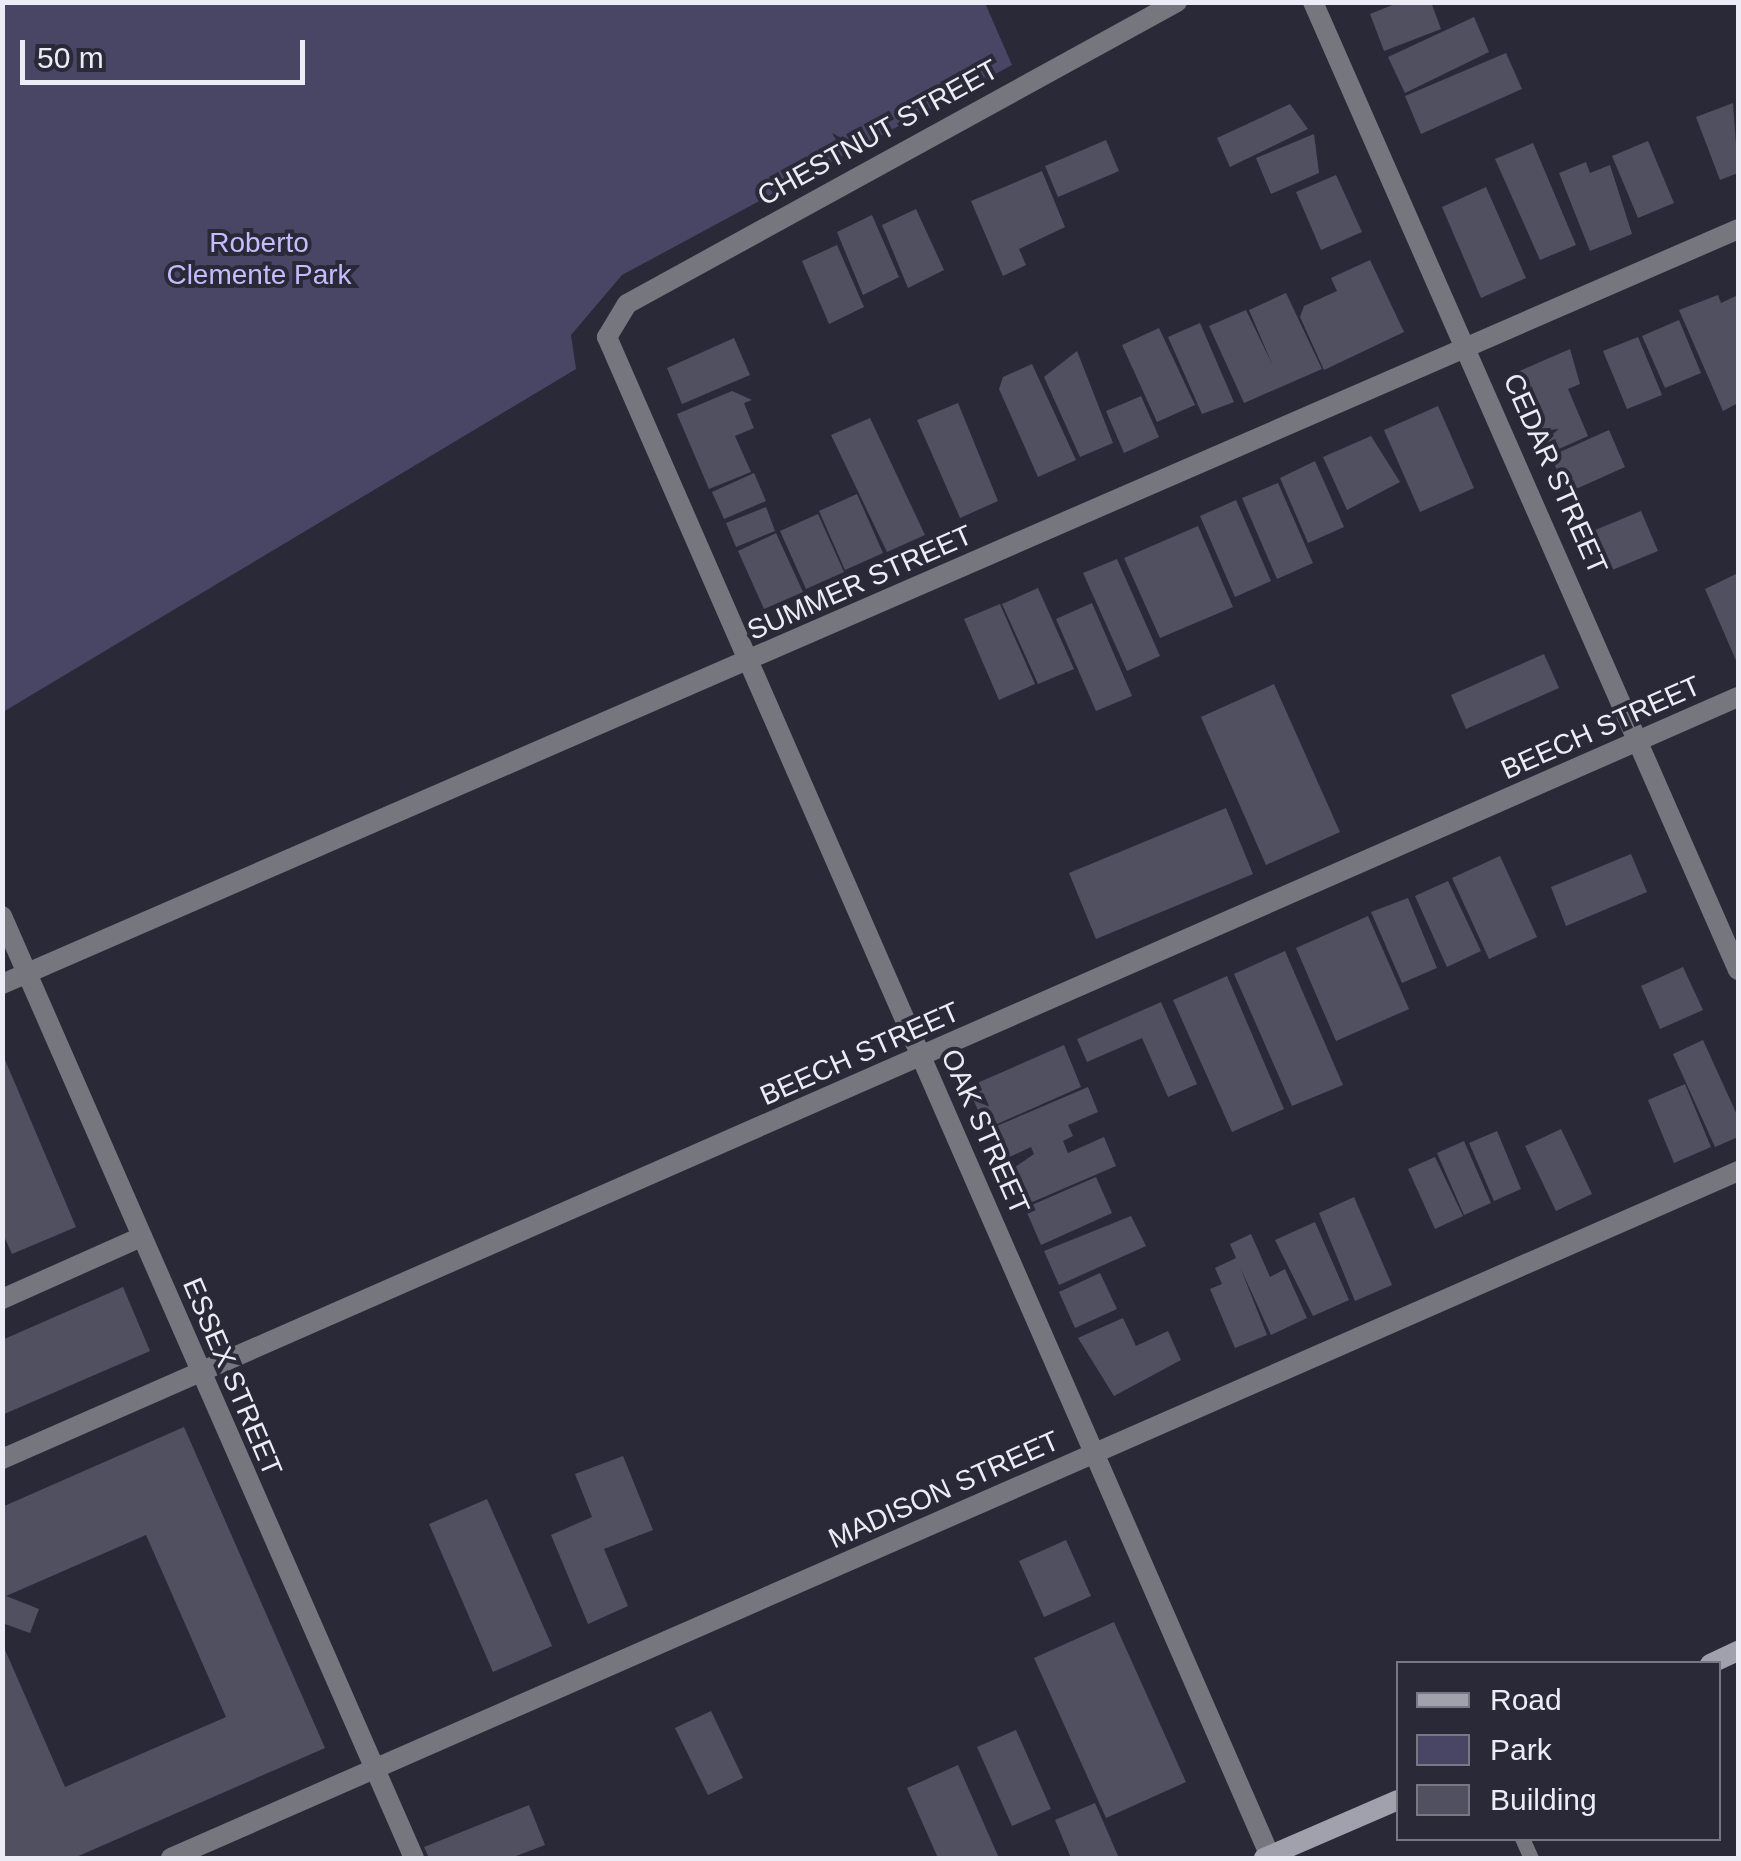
<!DOCTYPE html>
<html>
<head>
<meta charset="utf-8">
<style>
  body { margin:0 }
  #map { position:relative; width:1741px; height:1861px; overflow:hidden; background:#2a2938; font-family:Helvetica,sans-serif }
  div>[style] { position:absolute }
  [style*='--x'] { left:calc(var(--x)*1px); top:calc(var(--y)*1px); width:calc(var(--w)*1px); rotate:calc(var(--a)*1deg) }
  .green>* { inset:0; background:#494665 }
  .building>* { inset:0; background:#515061 }
  .lane>* { height:15px; margin:-7.5px; padding:0 7.5px; transform-origin:7.5px; border-radius:7.5px; background:#76767e }
  .street>* { height:20px; margin:-10px; padding:0 10px; transform-origin:10px; border-radius:10px; background:#76767e }
  .secondary>* { height:20px; margin:-10px; padding:0 10px; transform-origin:10px; border-radius:10px; background:#a1a0ad }
  span { translate:-50% -50%; white-space:nowrap; text-align:center; line-height:1.15; -webkit-text-stroke:8px #2a2938; paint-order:stroke }
  .street-label { font-size:28px; color:#ececf6 }
  .park-label { font-size:28px; color:#c3bdfd }
  .frame { position:absolute; inset:0; border:5px solid #ececf6; pointer-events:none }
  .legend { position:absolute; left:1396px; top:1661px; width:325px; height:180px; box-sizing:border-box; background:#2a2938; border:2px solid #787784; margin:0; padding:12px 18px; list-style:none; font-size:30px; color:#ececf6 }
  .legend li { display:flex; align-items:center; gap:20px; height:50px }
  .legend b { width:50px; border:2px solid #787784 }
  .scale { position:absolute; left:20px; top:40px; width:285px; height:45px; box-sizing:border-box; border:5px solid #ececf6; border-top:0; padding-left:12px; font-size:30px; line-height:35px; white-space:nowrap; color:#ececf6; -webkit-text-stroke:8px #2a2938; paint-order:stroke }
</style>
</head>
<body>
<div id="map">
  <div class="green">
    <div style="clip-path:polygon(2px 3px,985px 3px,1012px 65px,622px 275px,571px 335px,576px 369px,3px 712px)"></div>
  </div>
  <div class="building">
    <div style="clip-path:polygon(1400px 2px,1431px 2px,1441px 29px,1384px 51px,1370px 14px)"></div>
    <div style="clip-path:polygon(1474px 17px,1489px 52px,1405px 93px,1388px 57px)"></div>
    <div style="clip-path:polygon(1506px 53px,1522px 89px,1421px 134px,1405px 96px)"></div>
    <div style="clip-path:polygon(1733px 103px,1738px 173px,1720px 180px,1696px 117px)"></div>
    <div style="clip-path:polygon(1290px 104px,1308px 129px,1230px 167px,1217px 138px)"></div>
    <div style="clip-path:polygon(1314px 134px,1319px 173px,1271px 194px,1256px 158px)"></div>
    <div style="clip-path:polygon(1106px 140px,1119px 171px,1058px 197px,1045px 166px)"></div>
    <div style="clip-path:polygon(1648px 141px,1674px 203px,1638px 218px,1612px 156px)"></div>
    <div style="clip-path:polygon(1533px 143px,1576px 245px,1540px 260px,1495px 159px)"></div>
    <div style="clip-path:polygon(1586px 162px,1590px 173px,1610px 165px,1632px 234px,1590px 251px,1559px 173px)"></div>
    <div style="clip-path:polygon(1042px 171px,1065px 227px,1019px 249px,1026px 265px,1003px 276px,971px 201px)"></div>
    <div style="clip-path:polygon(1336px 175px,1362px 232px,1321px 250px,1296px 192px)"></div>
    <div style="clip-path:polygon(1486px 187px,1526px 278px,1481px 298px,1442px 207px)"></div>
    <div style="clip-path:polygon(916px 209px,944px 270px,908px 288px,882px 225px)"></div>
    <div style="clip-path:polygon(872px 215px,899px 277px,863px 295px,837px 232px)"></div>
    <div style="clip-path:polygon(837px 245px,864px 307px,829px 324px,802px 261px)"></div>
    <div style="clip-path:polygon(1370px 260px,1404px 332px,1324px 370px,1300px 317px,1304px 306px,1337px 291px,1331px 278px)"></div>
    <div style="clip-path:polygon(1286px 293px,1322px 369px,1244px 403px,1209px 326px,1246px 310px,1273px 366px,1249px 310px)"></div>
    <div style="clip-path:polygon(1718px 295px,1721px 303px,1738px 295px,1738px 403px,1723px 411px,1679px 310px)"></div>
    <div style="clip-path:polygon(1679px 320px,1701px 373px,1665px 388px,1642px 336px)"></div>
    <div style="clip-path:polygon(1200px 323px,1234px 402px,1202px 414px,1168px 337px)"></div>
    <div style="clip-path:polygon(1159px 328px,1195px 405px,1157px 422px,1122px 345px)"></div>
    <div style="clip-path:polygon(1638px 337px,1662px 395px,1627px 409px,1603px 351px)"></div>
    <div style="clip-path:polygon(734px 338px,750px 375px,682px 404px,667px 368px)"></div>
    <div style="clip-path:polygon(1570px 349px,1580px 384px,1568px 389px,1588px 436px,1550px 453px,1515px 373px)"></div>
    <div style="clip-path:polygon(1077px 351px,1113px 443px,1080px 457px,1044px 377px)"></div>
    <div style="clip-path:polygon(1032px 364px,1076px 460px,1038px 477px,999px 389px,1003px 377px)"></div>
    <div style="clip-path:polygon(732px 391px,752px 400px,744px 403px,754px 428px,735px 436px,751px 472px,709px 489px,677px 414px)"></div>
    <div style="clip-path:polygon(1141px 396px,1159px 437px,1124px 453px,1106px 411px)"></div>
    <div style="clip-path:polygon(958px 403px,998px 501px,960px 518px,917px 420px)"></div>
    <div style="clip-path:polygon(1438px 406px,1474px 488px,1420px 512px,1384px 430px)"></div>
    <div style="clip-path:polygon(870px 418px,925px 535px,887px 552px,831px 435px)"></div>
    <div style="clip-path:polygon(1609px 430px,1625px 467px,1567px 493px,1551px 456px)"></div>
    <div style="clip-path:polygon(1371px 436px,1400px 482px,1347px 510px,1323px 457px)"></div>
    <div style="clip-path:polygon(1315px 461px,1344px 527px,1308px 543px,1280px 478px)"></div>
    <div style="clip-path:polygon(754px 473px,766px 501px,724px 519px,712px 492px)"></div>
    <div style="clip-path:polygon(1278px 483px,1313px 563px,1277px 579px,1242px 498px)"></div>
    <div style="clip-path:polygon(857px 494px,883px 553px,845px 570px,819px 511px)"></div>
    <div style="clip-path:polygon(1236px 500px,1271px 581px,1235px 597px,1200px 516px)"></div>
    <div style="clip-path:polygon(766px 507px,775px 531px,736px 547px,726px 523px)"></div>
    <div style="clip-path:polygon(1641px 511px,1658px 551px,1605px 573px,1588px 533px)"></div>
    <div style="clip-path:polygon(818px 514px,844px 572px,806px 589px,780px 531px)"></div>
    <div style="clip-path:polygon(1198px 526px,1233px 607px,1160px 638px,1124px 558px)"></div>
    <div style="clip-path:polygon(776px 533px,803px 592px,764px 609px,738px 551px)"></div>
    <div style="clip-path:polygon(1117px 559px,1160px 656px,1127px 671px,1083px 573px)"></div>
    <div style="clip-path:polygon(1738px 573px,1738px 665px,1705px 589px)"></div>
    <div style="clip-path:polygon(1038px 588px,1074px 669px,1038px 684px,1002px 604px)"></div>
    <div style="clip-path:polygon(1092px 603px,1132px 696px,1096px 711px,1056px 619px)"></div>
    <div style="clip-path:polygon(1000px 604px,1035px 684px,999px 700px,964px 619px)"></div>
    <div style="clip-path:polygon(1544px 654px,1559px 688px,1466px 729px,1451px 695px)"></div>
    <div style="clip-path:polygon(1274px 684px,1340px 832px,1266px 865px,1201px 717px)"></div>
    <div style="clip-path:polygon(1226px 808px,1253px 874px,1096px 939px,1069px 873px)"></div>
    <div style="clip-path:polygon(1631px 854px,1647px 892px,1566px 926px,1551px 887px)"></div>
    <div style="clip-path:polygon(1500px 856px,1537px 937px,1489px 959px,1452px 878px)"></div>
    <div style="clip-path:polygon(1448px 881px,1481px 951px,1447px 967px,1415px 896px)"></div>
    <div style="clip-path:polygon(1408px 898px,1437px 968px,1402px 983px,1371px 912px)"></div>
    <div style="clip-path:polygon(1368px 916px,1409px 1009px,1336px 1041px,1296px 948px)"></div>
    <div style="clip-path:polygon(1285px 951px,1343px 1085px,1292px 1106px,1234px 974px)"></div>
    <div style="clip-path:polygon(1683px 967px,1703px 1010px,1660px 1029px,1641px 986px)"></div>
    <div style="clip-path:polygon(1227px 976px,1284px 1109px,1232px 1132px,1173px 1000px)"></div>
    <div style="clip-path:polygon(1161px 1002px,1197px 1084px,1168px 1097px,1142px 1038px,1087px 1062px,1077px 1039px)"></div>
    <div style="clip-path:polygon(1703px 1040px,1738px 1117px,1738px 1137px,1715px 1147px,1673px 1054px)"></div>
    <div style="clip-path:polygon(1064px 1045px,1081px 1087px,986px 1129px,968px 1087px)"></div>
    <div style="clip-path:polygon(3px 1055px,76px 1227px,12px 1254px,2px 1232px)"></div>
    <div style="clip-path:polygon(1685px 1084px,1711px 1147px,1674px 1163px,1648px 1100px)"></div>
    <div style="clip-path:polygon(1088px 1087px,1098px 1112px,1068px 1125px,1073px 1136px,1063px 1141px,1068px 1153px,1104px 1137px,1116px 1166px,1023px 1206px,1008px 1172px,1034px 1154px,1031px 1147px,1005px 1159px,992px 1128px)"></div>
    <div style="clip-path:polygon(1561px 1129px,1592px 1194px,1556px 1211px,1525px 1146px)"></div>
    <div style="clip-path:polygon(1497px 1131px,1521px 1189px,1494px 1201px,1469px 1143px)"></div>
    <div style="clip-path:polygon(1464px 1141px,1491px 1203px,1464px 1215px,1437px 1153px)"></div>
    <div style="clip-path:polygon(1435px 1157px,1463px 1216px,1435px 1229px,1408px 1169px)"></div>
    <div style="clip-path:polygon(1096px 1177px,1112px 1213px,1041px 1245px,1025px 1208px)"></div>
    <div style="clip-path:polygon(1354px 1197px,1392px 1285px,1355px 1301px,1319px 1213px)"></div>
    <div style="clip-path:polygon(1131px 1216px,1146px 1246px,1059px 1285px,1044px 1251px)"></div>
    <div style="clip-path:polygon(1315px 1222px,1349px 1300px,1313px 1316px,1275px 1240px)"></div>
    <div style="clip-path:polygon(1251px 1234px,1270px 1277px,1285px 1269px,1307px 1318px,1271px 1335px,1240px 1267px,1267px 1335px,1235px 1348px,1210px 1289px,1222px 1284px,1215px 1268px,1236px 1258px,1230px 1244px)"></div>
    <div style="clip-path:polygon(1100px 1273px,1117px 1309px,1075px 1328px,1059px 1292px)"></div>
    <div style="clip-path:polygon(123px 1287px,150px 1351px,2px 1415px,2px 1340px)"></div>
    <div style="clip-path:polygon(1123px 1318px,1136px 1346px,1168px 1331px,1181px 1360px,1114px 1396px,1078px 1338px)"></div>
    <div style="clip-path:polygon(184px 1427px,325px 1748px,74px 1858px,2px 1858px,2px 1643px,65px 1787px,226px 1717px,146px 1535px,6px 1596px,39px 1609px,30px 1633px,2px 1623px,2px 1507px)"></div>
    <div style="clip-path:polygon(623px 1456px,653px 1530px,604px 1549px,628px 1606px,588px 1624px,551px 1535px,592px 1517px,575px 1474px)"></div>
    <div style="clip-path:polygon(487px 1499px,552px 1646px,493px 1672px,429px 1524px)"></div>
    <div style="clip-path:polygon(1066px 1540px,1091px 1596px,1044px 1617px,1019px 1561px)"></div>
    <div style="clip-path:polygon(1114px 1622px,1186px 1782px,1106px 1818px,1034px 1658px)"></div>
    <div style="clip-path:polygon(711px 1711px,743px 1778px,708px 1795px,675px 1728px)"></div>
    <div style="clip-path:polygon(1016px 1730px,1051px 1809px,1012px 1826px,977px 1747px)"></div>
    <div style="clip-path:polygon(958px 1765px,999px 1858px,938px 1858px,907px 1788px)"></div>
    <div style="clip-path:polygon(1095px 1803px,1119px 1858px,1071px 1858px,1055px 1820px)"></div>
    <div style="clip-path:polygon(529px 1805px,545px 1845px,511px 1858px,429px 1858px,424px 1847px)"></div>
  </div>
  <div class="lane">
    <div style="--x:1522;--y:1838;--w:22;--a:66"></div>
  </div>
  <div class="street">
    <div style="--x:1177;--y:2;--w:627;--a:151.23"></div>
    <div style="--x:627;--y:304;--w:39;--a:121"></div>
    <div style="--x:607;--y:337;--w:1657;--a:66.42"></div>
    <div style="--x:1313;--y:2;--w:1057;--a:66.3"></div>
    <div style="--x:2;--y:916;--w:1028;--a:66.38"></div>
    <div style="--x:2;--y:984;--w:1893;--a:-23.5"></div>
    <div style="--x:2;--y:1299;--w:152;--a:-24"></div>
    <div style="--x:2;--y:1459;--w:1896;--a:-23.7"></div>
    <div style="--x:171;--y:1858;--w:1711;--a:-23.67"></div>
  </div>
  <div class="secondary">
    <div style="--x:1710;--y:1664;--w:31;--a:-25"></div>
    <div style="--x:1264;--y:1858;--w:146;--a:-23.4"></div>
  </div>
  <div class="street-label">
    <span style="left:878px;top:133px;rotate:-29deg">CHESTNUT STREET</span>
    <span style="left:1555px;top:474px;rotate:66deg">CEDAR STREET</span>
    <span style="left:860px;top:583px;rotate:-24deg">SUMMER STREET</span>
    <span style="left:1601px;top:728px;rotate:-24deg">BEECH STREET</span>
    <span style="left:860px;top:1054px;rotate:-24deg">BEECH STREET</span>
    <span style="left:985px;top:1132px;rotate:66deg">OAK STREET</span>
    <span style="left:232px;top:1377px;rotate:67deg">ESSEX STREET</span>
    <span style="left:944px;top:1490px;rotate:-24deg">MADISON STREET</span>
  </div>
  <div class="park-label">
    <span style="left:259px;top:259px">Roberto<br>Clemente Park</span>
  </div>
  <div class="frame"></div>
  <ul class="legend">
  <li><b style="height:12px;background:#a1a0ad"></b>Road</li>
  <li><b style="height:28px;background:#494665"></b>Park</li>
  <li><b style="height:28px;background:#515061"></b>Building</li>
  </ul>
  <div class="scale">50 m</div>
</div>
</body>
</html>
